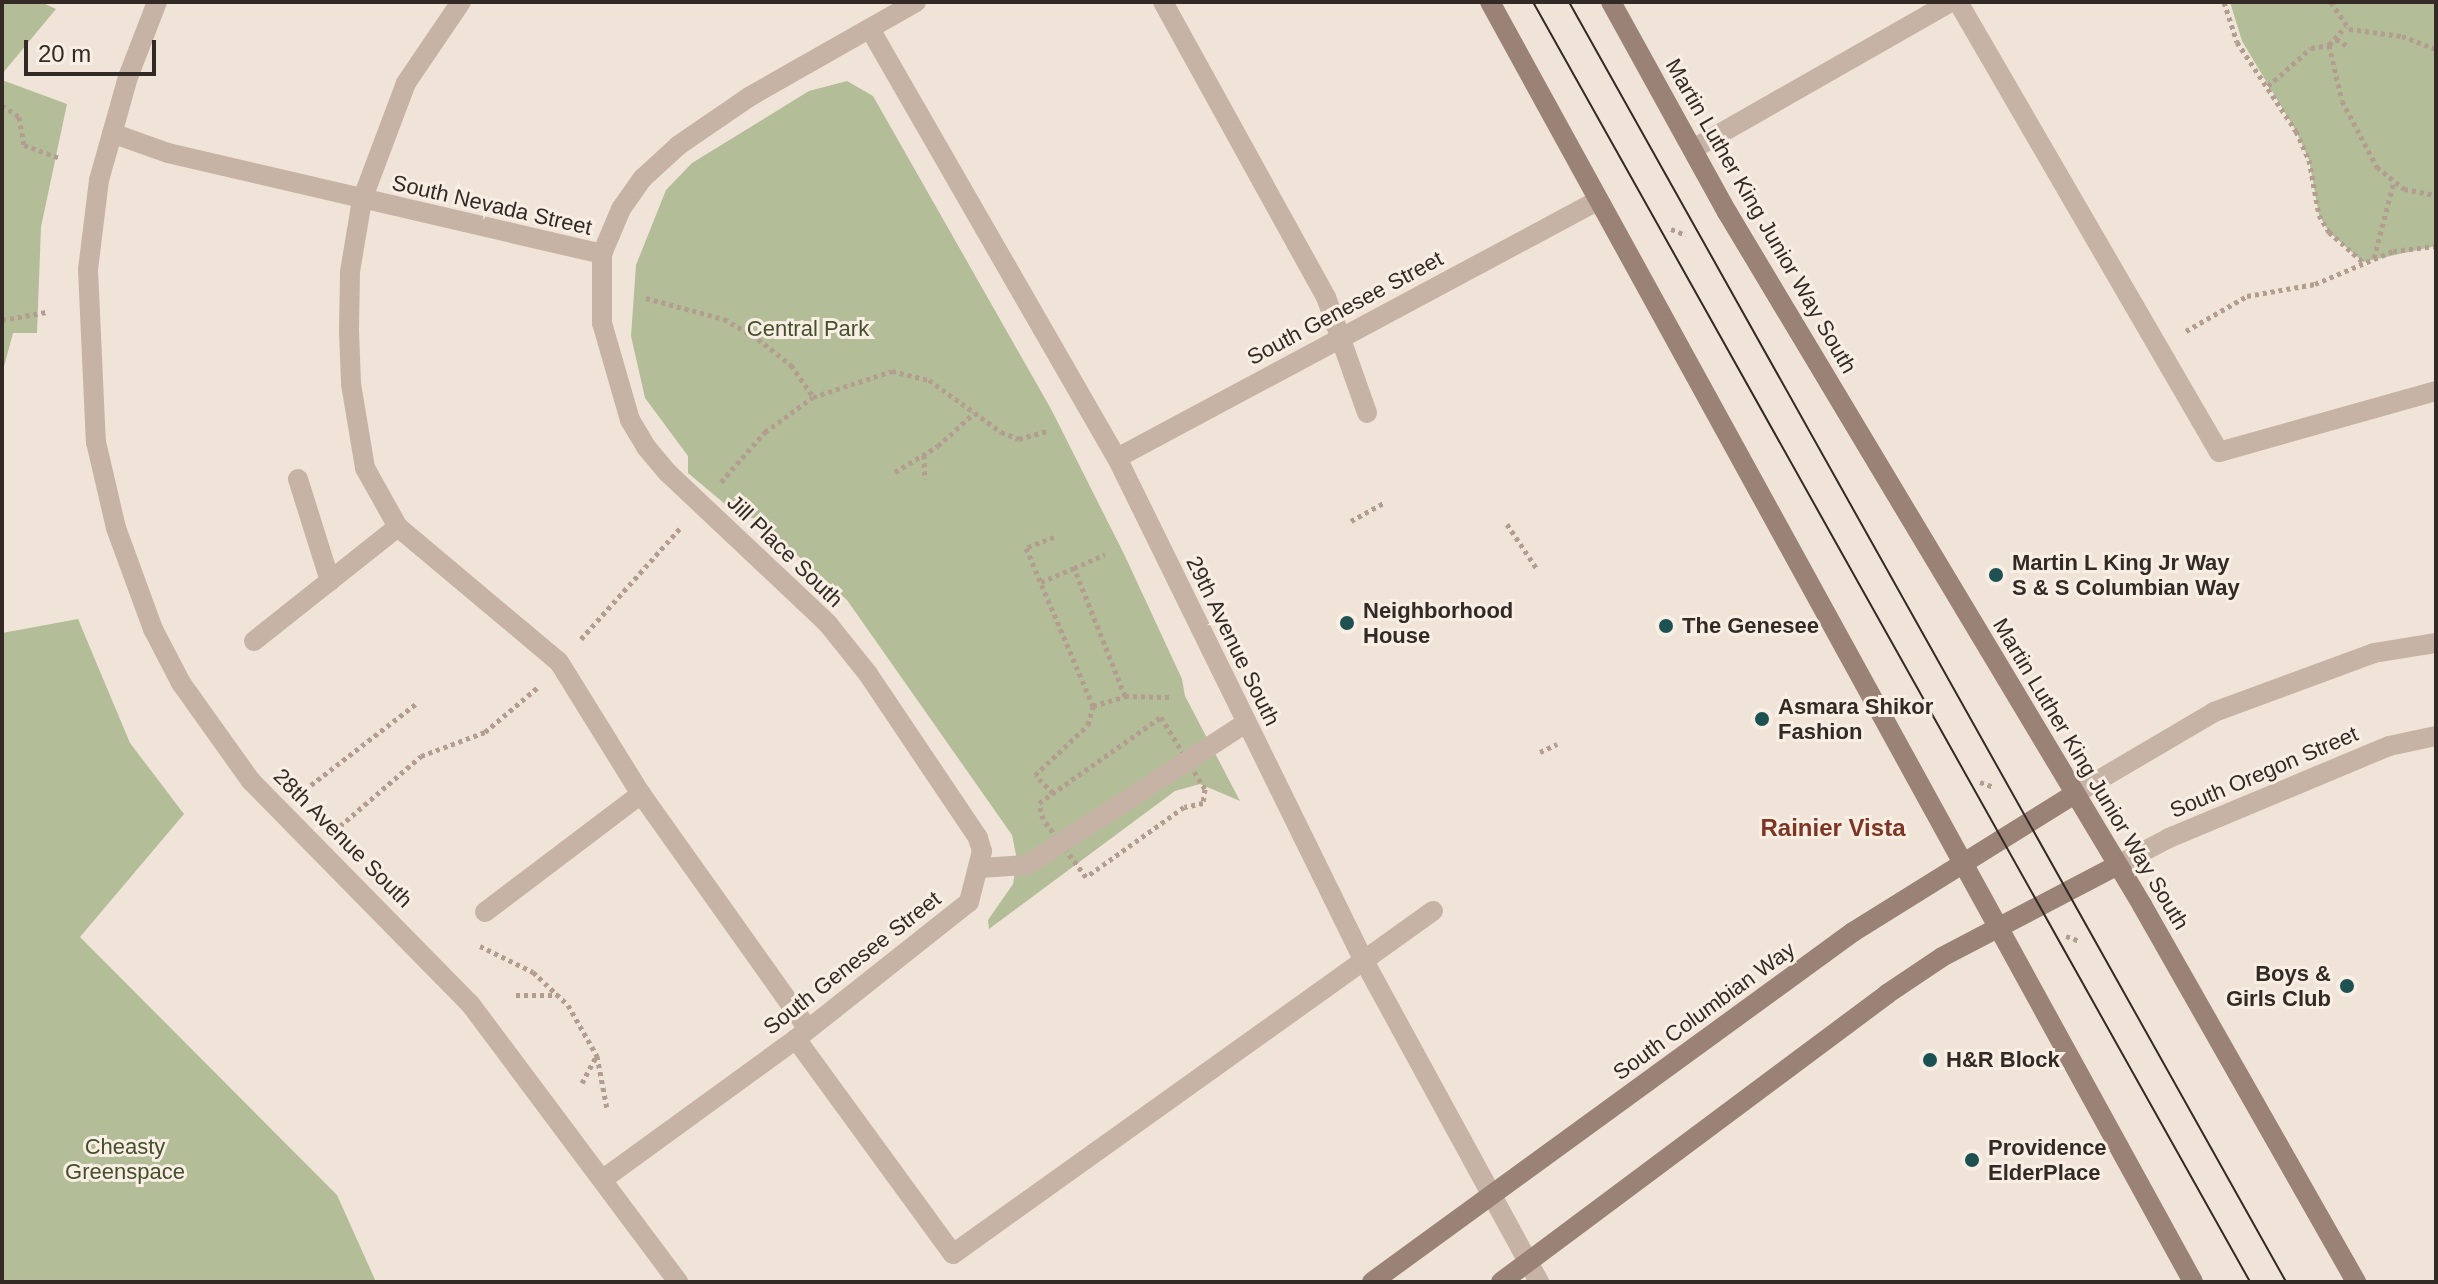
<!DOCTYPE html>
<html>
<head>
<meta charset="utf-8">
<style>
  body { margin:0 }
  #map { position:relative; width:2438px; height:1284px; overflow:hidden; background:#f0e4d8; font-family:Arial,sans-serif }
  div>[style] { position:absolute }
  [style*='--x'] { left:calc(var(--x)*1px); top:calc(var(--y)*1px); width:calc(var(--w)*1px); rotate:calc(var(--a)*1deg) }
  .green>* { inset:0; background:#b3be99 }
  .path>* { height:5px; margin-top:-2.5px; transform-origin:0; background:repeating-linear-gradient(90deg,#b29d90 0 4px,transparent 0 8px) }
  .lane>* { height:20px; margin:-10px; padding:0 10px; transform-origin:10px; border-radius:10px; background:#c7b3a5 }
  .street>* { height:20px; margin:-10px; padding:0 10px; transform-origin:10px; border-radius:10px; background:#c7b3a5 }
  .secondary>* { height:20px; margin:-10px; padding:0 10px; transform-origin:10px; border-radius:10px; background:#9a8277 }
  .tram>* { height:2px; margin:-1px; padding:0 1px; transform-origin:1px; border-radius:1px; background:#332a26 }
  .dots>* { width:22px; height:22px; translate:-50% -50%; box-sizing:border-box; border:4px solid #f8eee4; border-radius:50% }
  span { translate:-50% -50%; white-space:nowrap; text-align:center; line-height:1.15; -webkit-text-stroke:6px #f8eee4; paint-order:stroke }
  .street-label { font-size:22px; color:#332a26 }
  .park-label { font-size:22px; color:#44502b }
  .poi-label { font-size:22px; color:#332a26; font-weight:700 }
  .left { translate:0 -50%; text-align:left }
  .right { translate:-100% -50%; text-align:right }
  .neighbourhood-label { font-size:24px; color:#7e3523; font-weight:700 }
  .frame { position:absolute; inset:0; border:4px solid #332a26; pointer-events:none }
  .scale { position:absolute; left:24px; top:40px; width:132px; height:36px; box-sizing:border-box; border:4px solid #332a26; border-top:0; padding-left:10px; font-size:24px; line-height:28px; white-space:nowrap; color:#332a26; -webkit-text-stroke:6px #f8eee4; paint-order:stroke }
</style>
</head>
<body>
<div id="map">
  <div class="green">
    <div style="clip-path:polygon(2px 2px,41px 2px,56px 9px,2px 74px)"></div>
    <div style="clip-path:polygon(2230px 2px,2436px 2px,2436px 246px,2363px 262px,2329px 232px,2319px 215px,2309px 160px,2296px 131px,2242px 41px)"></div>
    <div style="clip-path:polygon(2px 80px,67px 104px,41px 227px,37px 333px,13px 333px,2px 374px)"></div>
    <div style="clip-path:polygon(847px 81px,873px 96px,1051px 409px,1124px 554px,1182px 679px,1185px 696px,1240px 801px,1200px 784px,1175px 791px,989px 929px,988px 920px,1013px 884px,1017px 860px,1012px 835px,847px 600px,757px 519px,738px 515px,688px 473px,688px 456px,645px 398px,631px 336px,636px 265px,666px 190px,692px 163px,809px 91px)"></div>
    <div style="clip-path:polygon(78px 619px,130px 743px,184px 814px,80px 937px,337px 1195px,376px 1282px,2px 1282px,2px 633px)"></div>
  </div>
  <div class="path">
    <div style="--x:2224;--y:2;--w:42;--a:72"></div>
    <div style="--x:2237;--y:42;--w:107;--a:56.5"></div>
    <div style="--x:2296;--y:131;--w:32;--a:66"></div>
    <div style="--x:2309;--y:160;--w:56;--a:79.7"></div>
    <div style="--x:2319;--y:215;--w:20;--a:60"></div>
    <div style="--x:2329;--y:232;--w:45;--a:41.4"></div>
    <div style="--x:2331;--y:2;--w:32;--a:56"></div>
    <div style="--x:2349;--y:29;--w:53;--a:7.5"></div>
    <div style="--x:2402;--y:36;--w:36;--a:21"></div>
    <div style="--x:2336;--y:39;--w:12;--a:31"></div>
    <div style="--x:2329;--y:45;--w:57;--a:76.9"></div>
    <div style="--x:2342;--y:101;--w:75;--a:62.1"></div>
    <div style="--x:2377;--y:167;--w:35;--a:39"></div>
    <div style="--x:2404;--y:189;--w:33;--a:11"></div>
    <div style="--x:2268;--y:86;--w:57;--a:-41.5"></div>
    <div style="--x:2311;--y:48;--w:18;--a:-9"></div>
    <div style="--x:2329;--y:45;--w:25;--a:-48"></div>
    <div style="--x:2;--y:105;--w:21;--a:35"></div>
    <div style="--x:19;--y:117;--w:28;--a:80"></div>
    <div style="--x:24;--y:145;--w:38;--a:20"></div>
    <div style="--x:1671;--y:229;--w:16;--a:22"></div>
    <div style="--x:2374;--y:258;--w:80;--a:-75.4"></div>
    <div style="--x:646;--y:298;--w:81;--a:15.1"></div>
    <div style="--x:724;--y:319;--w:39;--a:30"></div>
    <div style="--x:758;--y:339;--w:42;--a:38.2"></div>
    <div style="--x:791;--y:365;--w:39;--a:55"></div>
    <div style="--x:2;--y:320;--w:45;--a:-10.3"></div>
    <div style="--x:2186;--y:331;--w:70;--a:-29.8"></div>
    <div style="--x:2247;--y:296;--w:69;--a:-10"></div>
    <div style="--x:2315;--y:284;--w:85;--a:-22.9"></div>
    <div style="--x:2393;--y:251;--w:43;--a:-6.6"></div>
    <div style="--x:924;--y:455;--w:24;--a:88"></div>
    <div style="--x:895;--y:472;--w:50;--a:-31.2"></div>
    <div style="--x:938;--y:446;--w:49;--a:-42.5"></div>
    <div style="--x:721;--y:482;--w:67;--a:-48.7"></div>
    <div style="--x:765;--y:432;--w:59;--a:-36.1"></div>
    <div style="--x:813;--y:397;--w:83;--a:-18.2"></div>
    <div style="--x:892;--y:371;--w:38;--a:14"></div>
    <div style="--x:929;--y:380;--w:89;--a:35.8"></div>
    <div style="--x:1001;--y:432;--w:19;--a:21"></div>
    <div style="--x:1019;--y:439;--w:29;--a:-16"></div>
    <div style="--x:1351;--y:521;--w:38;--a:-29"></div>
    <div style="--x:1507;--y:524;--w:54;--a:56.3"></div>
    <div style="--x:1054;--y:537;--w:30;--a:159"></div>
    <div style="--x:1026;--y:548;--w:172;--a:67"></div>
    <div style="--x:1041;--y:582;--w:36;--a:-23"></div>
    <div style="--x:581;--y:639;--w:150;--a:-48.2"></div>
    <div style="--x:1125;--y:696;--w:45;--a:1.3"></div>
    <div style="--x:1161;--y:717;--w:84;--a:58.6"></div>
    <div style="--x:1205;--y:789;--w:14;--a:98"></div>
    <div style="--x:1203;--y:803;--w:19;--a:168"></div>
    <div style="--x:1184;--y:807;--w:120;--a:144.5"></div>
    <div style="--x:1086;--y:877;--w:72;--a:-126.6"></div>
    <div style="--x:1043;--y:819;--w:16;--a:-104"></div>
    <div style="--x:1039;--y:803;--w:149;--a:-35.2"></div>
    <div style="--x:1540;--y:752;--w:19;--a:-25"></div>
    <div style="--x:1980;--y:782;--w:15;--a:20"></div>
    <div style="--x:311;--y:785;--w:134;--a:-37.7"></div>
    <div style="--x:1053;--y:793;--w:25;--a:-135"></div>
    <div style="--x:1035;--y:775;--w:73;--a:-43.3"></div>
    <div style="--x:1088;--y:725;--w:20;--a:-75"></div>
    <div style="--x:1093;--y:706;--w:34;--a:-17"></div>
    <div style="--x:1125;--y:696;--w:138;--a:-111.7"></div>
    <div style="--x:1074;--y:568;--w:34;--a:-24"></div>
    <div style="--x:340;--y:826;--w:107;--a:-40.8"></div>
    <div style="--x:421;--y:756;--w:68;--a:-20.6"></div>
    <div style="--x:485;--y:732;--w:70;--a:-40.3"></div>
    <div style="--x:2066;--y:936;--w:15;--a:20"></div>
    <div style="--x:480;--y:946;--w:59;--a:26.1"></div>
    <div style="--x:533;--y:972;--w:48;--a:43.3"></div>
    <div style="--x:568;--y:1005;--w:59;--a:60.4"></div>
    <div style="--x:597;--y:1056;--w:54;--a:79.3"></div>
    <div style="--x:516;--y:995;--w:42;--a:0"></div>
    <div style="--x:582;--y:1083;--w:30;--a:-62"></div>
  </div>
  <div class="lane">
    <div style="--x:461;--y:2;--w:98;--a:124.2"></div>
    <div style="--x:406;--y:83;--w:125;--a:110.6"></div>
    <div style="--x:362;--y:200;--w:73;--a:99.5"></div>
    <div style="--x:350;--y:272;--w:59;--a:91"></div>
    <div style="--x:349;--y:331;--w:53;--a:87.8"></div>
    <div style="--x:351;--y:384;--w:85;--a:80.5"></div>
    <div style="--x:365;--y:468;--w:68;--a:60.8"></div>
    <div style="--x:398;--y:527;--w:210;--a:40"></div>
    <div style="--x:559;--y:662;--w:155;--a:58.2"></div>
    <div style="--x:641;--y:794;--w:288;--a:54.6"></div>
    <div style="--x:1163;--y:2;--w:337;--a:61.1"></div>
    <div style="--x:1326;--y:297;--w:123;--a:70.5"></div>
    <div style="--x:1958;--y:2;--w:520;--a:59.89"></div>
    <div style="--x:2219;--y:452;--w:225;--a:-15.7"></div>
    <div style="--x:298;--y:479;--w:107;--a:72.6"></div>
    <div style="--x:254;--y:641;--w:184;--a:-38.4"></div>
    <div style="--x:485;--y:912;--w:196;--a:-37.1"></div>
    <div style="--x:796;--y:1039;--w:266;--a:53.9"></div>
    <div style="--x:953;--y:1254;--w:590;--a:-35.55"></div>
  </div>
  <div class="street">
    <div style="--x:157;--y:2;--w:80;--a:111.1"></div>
    <div style="--x:128;--y:77;--w:107;--a:105.7"></div>
    <div style="--x:99;--y:180;--w:90;--a:97"></div>
    <div style="--x:88;--y:269;--w:173;--a:87.4"></div>
    <div style="--x:96;--y:442;--w:88;--a:76.9"></div>
    <div style="--x:116;--y:528;--w:108;--a:69.9"></div>
    <div style="--x:153;--y:629;--w:61;--a:62.6"></div>
    <div style="--x:181;--y:683;--w:120;--a:54.5"></div>
    <div style="--x:251;--y:781;--w:314;--a:45.5"></div>
    <div style="--x:471;--y:1005;--w:346;--a:53.2"></div>
    <div style="--x:870;--y:29;--w:495;--a:60.1"></div>
    <div style="--x:1117;--y:458;--w:558;--a:63.85"></div>
    <div style="--x:1363;--y:959;--w:368;--a:61.4"></div>
    <div style="--x:112;--y:133;--w:59;--a:19.7"></div>
    <div style="--x:168;--y:153;--w:446;--a:13.1"></div>
    <div style="--x:602;--y:254;--w:49;--a:-67.1"></div>
    <div style="--x:621;--y:209;--w:38;--a:-55"></div>
    <div style="--x:643;--y:178;--w:49;--a:-42.5"></div>
    <div style="--x:679;--y:145;--w:85;--a:-34.4"></div>
    <div style="--x:749;--y:97;--w:192;--a:-29.6"></div>
    <div style="--x:1693;--y:149;--w:297;--a:-29.7"></div>
    <div style="--x:602;--y:254;--w:69;--a:90"></div>
    <div style="--x:602;--y:323;--w:101;--a:73.9"></div>
    <div style="--x:630;--y:420;--w:31;--a:59"></div>
    <div style="--x:646;--y:447;--w:34;--a:50"></div>
    <div style="--x:668;--y:473;--w:220;--a:43.3"></div>
    <div style="--x:828;--y:624;--w:64;--a:51.3"></div>
    <div style="--x:868;--y:674;--w:197;--a:56.1"></div>
    <div style="--x:978;--y:838;--w:14;--a:73"></div>
    <div style="--x:982;--y:851;--w:53;--a:104.3"></div>
    <div style="--x:969;--y:902;--w:221;--a:141.6"></div>
    <div style="--x:796;--y:1039;--w:238;--a:144"></div>
    <div style="--x:1117;--y:458;--w:544;--a:-28.17"></div>
    <div style="--x:2075;--y:794;--w:161;--a:-30.5"></div>
    <div style="--x:2214;--y:712;--w:171;--a:-20.2"></div>
    <div style="--x:2374;--y:653;--w:63;--a:-9.2"></div>
    <div style="--x:2116;--y:866;--w:60;--a:-27.8"></div>
    <div style="--x:2169;--y:838;--w:238;--a:-22.7"></div>
    <div style="--x:2389;--y:746;--w:48;--a:-12"></div>
    <div style="--x:980;--y:868;--w:47;--a:-3.7"></div>
    <div style="--x:1027;--y:865;--w:261;--a:-33"></div>
  </div>
  <div class="secondary">
    <div style="--x:1490;--y:2;--w:1460;--a:61.22"></div>
    <div style="--x:1611;--y:2;--w:240;--a:61.1"></div>
    <div style="--x:1727;--y:212;--w:808;--a:59.08"></div>
    <div style="--x:2142;--y:905;--w:434;--a:60.4"></div>
    <div style="--x:1372;--y:1282;--w:595;--a:-36.04"></div>
    <div style="--x:1853;--y:932;--w:261;--a:-31.9"></div>
    <div style="--x:1501;--y:1282;--w:482;--a:-36.7"></div>
    <div style="--x:1887;--y:994;--w:66;--a:-33.9"></div>
    <div style="--x:1942;--y:957;--w:196;--a:-27.6"></div>
  </div>
  <div class="tram">
    <div style="--x:1533;--y:2;--w:1467;--a:60.74"></div>
    <div style="--x:1569;--y:2;--w:1467;--a:60.74"></div>
  </div>
  <div class="dots">
    <div style="left:1996px;top:575px;background:#1e5152"></div>
    <div style="left:1347px;top:623px;background:#1e5152"></div>
    <div style="left:1666px;top:626px;background:#1e5152"></div>
    <div style="left:1762px;top:719px;background:#1e5152"></div>
    <div style="left:2347px;top:986px;background:#1e5152"></div>
    <div style="left:1930px;top:1060px;background:#1e5152"></div>
    <div style="left:1972px;top:1160px;background:#1e5152"></div>
  </div>
  <div class="street-label">
    <span style="left:492px;top:205px;rotate:13deg">South Nevada Street</span>
    <span style="left:1761px;top:216px;rotate:60deg">Martin Luther King Junior Way South</span>
    <span style="left:1345px;top:308px;rotate:-28deg">South Genesee Street</span>
    <span style="left:785px;top:551px;rotate:44deg">Jill Place South</span>
    <span style="left:1233px;top:641px;rotate:64deg">29th Avenue South</span>
    <span style="left:2264px;top:772px;rotate:-23deg">South Oregon Street</span>
    <span style="left:2091px;top:774px;rotate:59deg">Martin Luther King Junior Way South</span>
    <span style="left:343px;top:838px;rotate:45deg">28th Avenue South</span>
    <span style="left:852px;top:963px;rotate:-38deg">South Genesee Street</span>
    <span style="left:1704px;top:1011px;rotate:-36deg">South Columbian Way</span>
  </div>
  <div class="park-label">
    <span style="left:808px;top:329px">Central Park</span>
    <span style="left:125px;top:1159px">Cheasty<br>Greenspace</span>
  </div>
  <div class="poi-label">
    <span class="left" style="left:2012px;top:575px">Martin L King Jr Way<br>S &amp; S Columbian Way</span>
    <span class="left" style="left:1363px;top:623px">Neighborhood<br>House</span>
    <span class="left" style="left:1682px;top:626px">The Genesee</span>
    <span class="left" style="left:1778px;top:719px">Asmara Shikor<br>Fashion</span>
    <span class="right" style="left:2331px;top:986px">Boys &amp;<br>Girls Club</span>
    <span class="left" style="left:1946px;top:1060px">H&amp;R Block</span>
    <span class="left" style="left:1988px;top:1160px">Providence<br>ElderPlace</span>
  </div>
  <div class="neighbourhood-label">
    <span style="left:1833px;top:828px">Rainier Vista</span>
  </div>
  <div class="frame"></div>
  <div class="scale">20 m</div>
</div>
</body>
</html>
